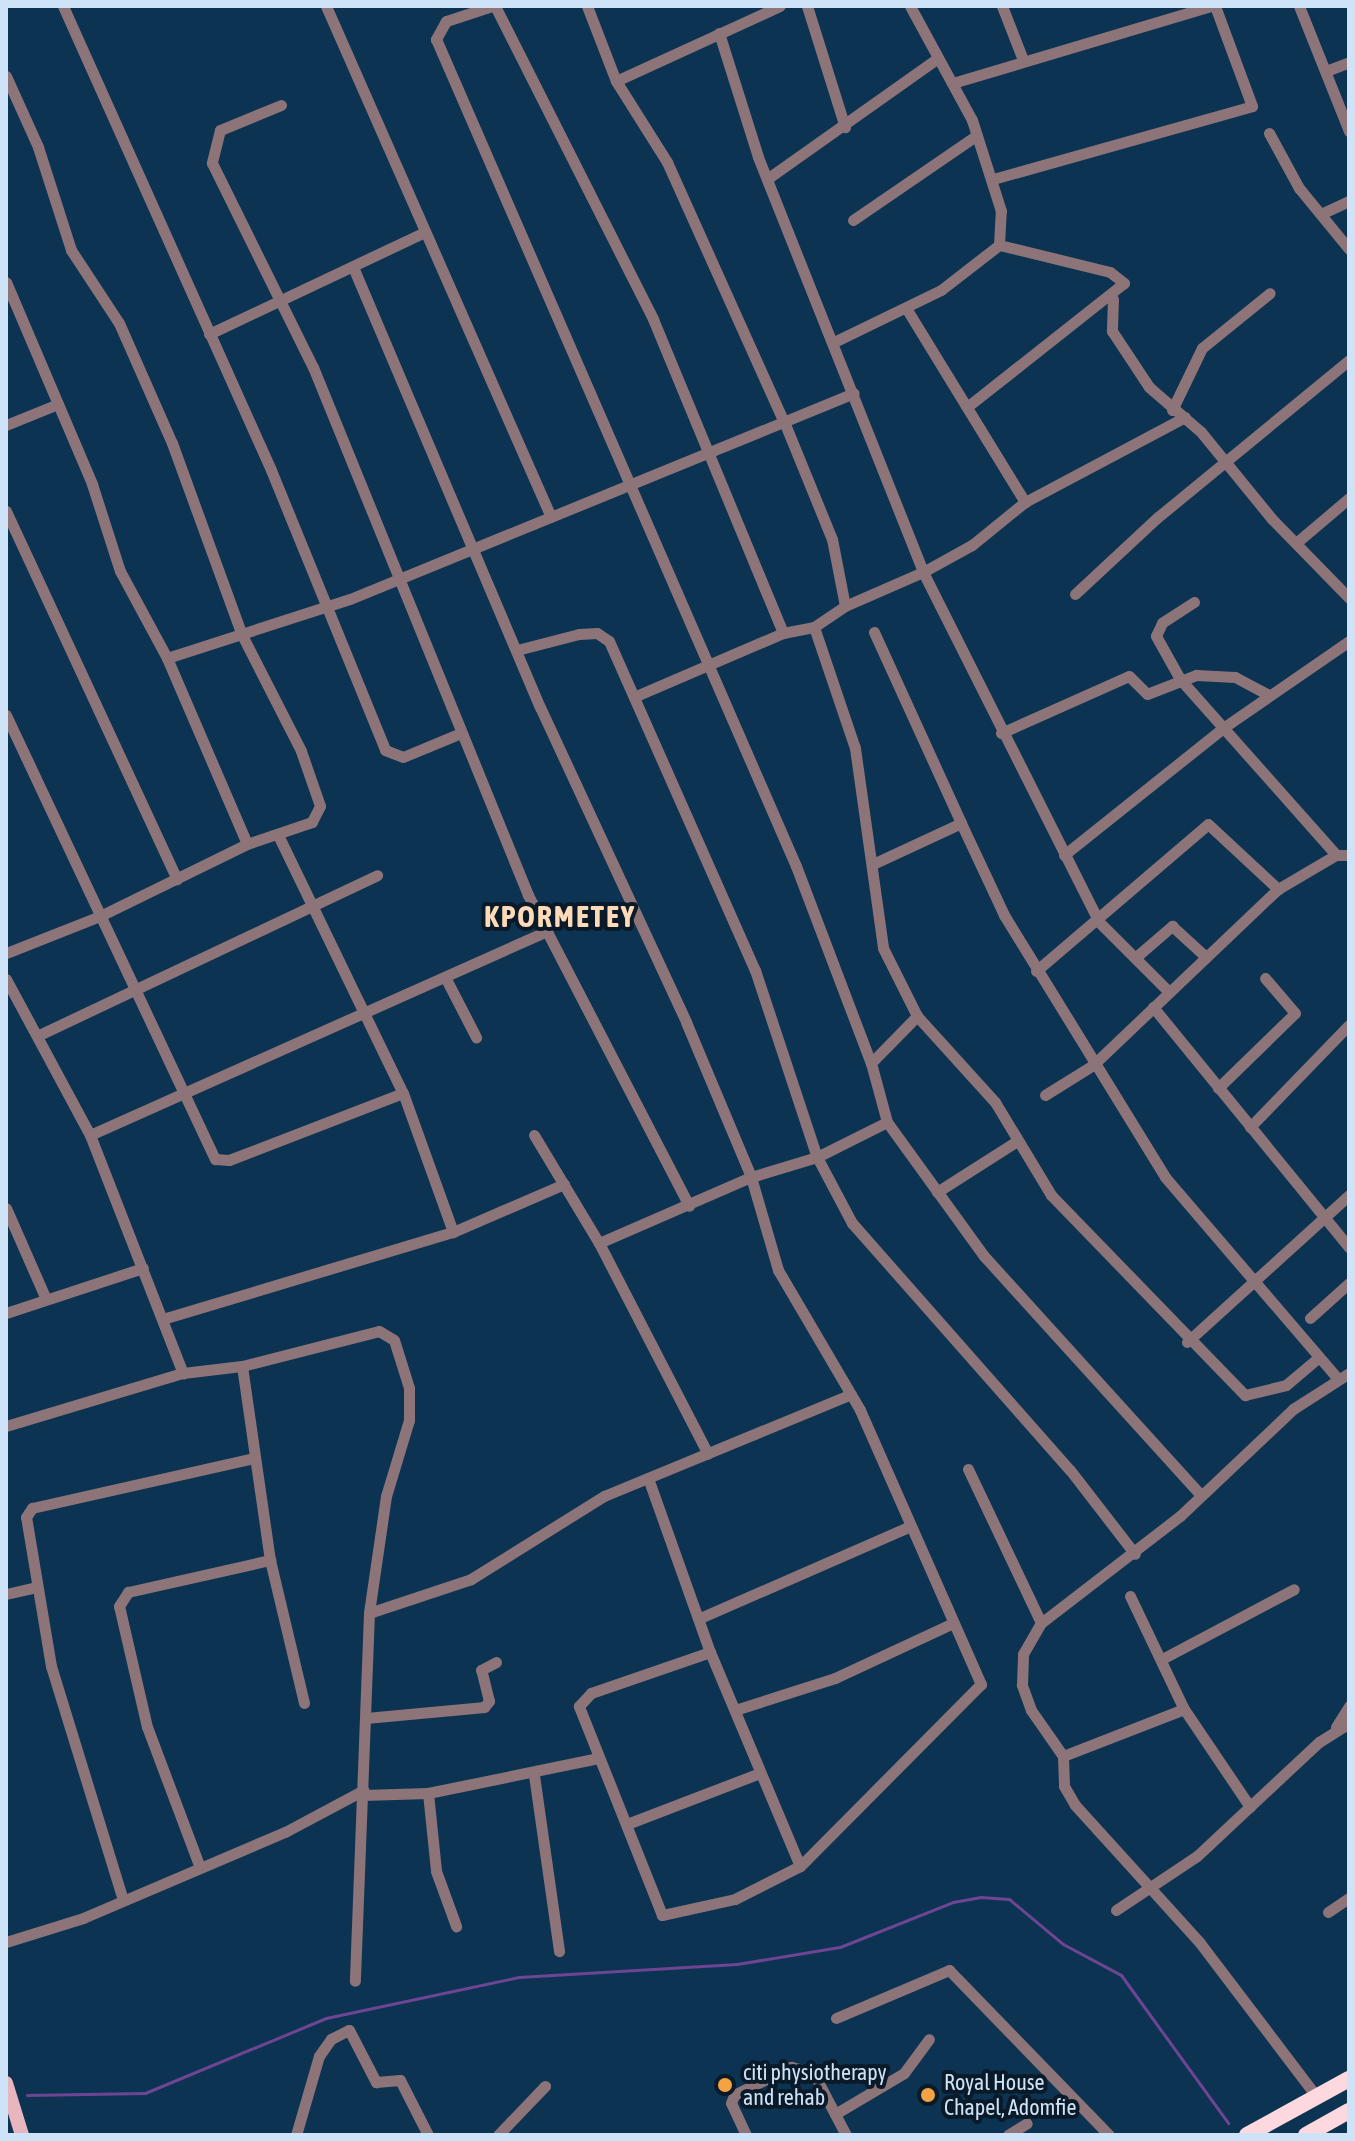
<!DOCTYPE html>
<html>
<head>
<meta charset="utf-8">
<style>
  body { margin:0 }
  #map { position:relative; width:1355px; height:2141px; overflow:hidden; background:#0c3352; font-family:"Asap Condensed",sans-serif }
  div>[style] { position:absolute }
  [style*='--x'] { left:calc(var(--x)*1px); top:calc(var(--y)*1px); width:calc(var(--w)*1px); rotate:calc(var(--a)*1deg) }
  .stream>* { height:3px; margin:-1.5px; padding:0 1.5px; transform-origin:1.5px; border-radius:1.5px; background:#6e4592 }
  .minor>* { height:11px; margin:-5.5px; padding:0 5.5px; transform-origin:5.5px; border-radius:5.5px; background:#8c7478 }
  .major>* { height:14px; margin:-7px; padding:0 7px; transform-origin:7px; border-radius:7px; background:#e8b6bf }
  .highway>* { height:16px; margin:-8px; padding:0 8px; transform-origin:8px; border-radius:8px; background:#fdd8de }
  .dots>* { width:22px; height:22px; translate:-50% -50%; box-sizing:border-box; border:4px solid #0a1a28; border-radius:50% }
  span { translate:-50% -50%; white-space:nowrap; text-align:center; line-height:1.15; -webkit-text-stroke:8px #0a1a28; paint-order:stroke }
  .poi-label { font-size:22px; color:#cee3f7 }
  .left { translate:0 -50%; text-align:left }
  .district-label { font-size:30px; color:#fedbb8; font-weight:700; letter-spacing:2px }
  .frame { position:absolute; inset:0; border:8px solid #cee3f7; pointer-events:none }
</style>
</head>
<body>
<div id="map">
  <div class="stream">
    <div style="--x:27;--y:2095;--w:118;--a:-1"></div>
    <div style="--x:145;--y:2093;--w:196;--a:-22.5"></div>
    <div style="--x:326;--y:2018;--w:197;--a:-12"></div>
    <div style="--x:519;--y:1977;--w:218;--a:-3.4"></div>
    <div style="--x:737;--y:1964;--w:104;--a:-9.4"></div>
    <div style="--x:840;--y:1947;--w:122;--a:-21.7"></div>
    <div style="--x:953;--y:1902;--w:27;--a:-10"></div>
    <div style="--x:980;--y:1897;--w:29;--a:4"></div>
    <div style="--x:1009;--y:1899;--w:70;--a:39.8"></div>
    <div style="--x:1063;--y:1944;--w:66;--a:28.1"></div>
    <div style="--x:1121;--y:1975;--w:183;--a:54.1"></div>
  </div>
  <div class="minor">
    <div style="--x:63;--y:6;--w:508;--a:65.85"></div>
    <div style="--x:271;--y:470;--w:302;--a:67.8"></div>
    <div style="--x:385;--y:750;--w:19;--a:21"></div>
    <div style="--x:403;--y:757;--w:63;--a:-22.5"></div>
    <div style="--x:326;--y:6;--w:558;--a:66.24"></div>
    <div style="--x:492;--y:6;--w:48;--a:161.9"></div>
    <div style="--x:446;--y:21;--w:21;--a:119"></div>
    <div style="--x:436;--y:39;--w:902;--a:66.48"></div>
    <div style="--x:796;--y:866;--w:211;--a:69.2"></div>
    <div style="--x:871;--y:1063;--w:61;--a:74.8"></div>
    <div style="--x:887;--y:1122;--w:165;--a:54.1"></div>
    <div style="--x:984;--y:1256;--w:321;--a:47.8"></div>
    <div style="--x:495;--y:6;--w:351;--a:63.2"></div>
    <div style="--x:653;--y:319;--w:340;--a:67.5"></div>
    <div style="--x:587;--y:6;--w:80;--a:68.9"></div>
    <div style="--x:616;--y:81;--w:96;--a:57.8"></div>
    <div style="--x:667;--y:162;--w:287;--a:65.8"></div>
    <div style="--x:785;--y:424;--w:124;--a:67.8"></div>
    <div style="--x:832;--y:539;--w:68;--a:79"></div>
    <div style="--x:807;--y:6;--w:127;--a:72.6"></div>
    <div style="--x:1002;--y:6;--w:58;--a:68.7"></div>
    <div style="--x:1299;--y:6;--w:135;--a:68.2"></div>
    <div style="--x:719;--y:33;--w:130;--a:72.5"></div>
    <div style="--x:758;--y:157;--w:447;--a:68.3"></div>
    <div style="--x:923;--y:572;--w:392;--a:63.3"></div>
    <div style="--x:1099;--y:922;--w:99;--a:45"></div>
    <div style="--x:1326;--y:71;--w:25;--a:-21"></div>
    <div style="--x:6;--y:76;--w:78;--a:65.7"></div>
    <div style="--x:38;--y:147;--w:108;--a:72.2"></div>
    <div style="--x:71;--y:250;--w:87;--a:56.7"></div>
    <div style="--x:119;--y:323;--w:131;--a:66.2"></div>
    <div style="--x:172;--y:443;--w:204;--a:70"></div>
    <div style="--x:242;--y:635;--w:130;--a:63"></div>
    <div style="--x:301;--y:751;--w:58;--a:70.9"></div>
    <div style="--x:320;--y:806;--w:18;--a:117"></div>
    <div style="--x:312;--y:822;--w:69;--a:161.3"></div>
    <div style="--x:247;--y:844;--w:164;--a:153.9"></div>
    <div style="--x:100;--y:916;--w:101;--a:158.5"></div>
    <div style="--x:616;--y:81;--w:180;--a:-24.6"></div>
    <div style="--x:956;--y:82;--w:266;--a:-16.6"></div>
    <div style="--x:281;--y:105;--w:66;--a:157.7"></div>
    <div style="--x:220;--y:130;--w:34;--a:104"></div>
    <div style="--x:212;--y:163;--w:228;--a:63.7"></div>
    <div style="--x:313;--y:367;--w:570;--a:67.84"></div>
    <div style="--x:528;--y:895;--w:350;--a:62.6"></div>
    <div style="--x:1269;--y:133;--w:63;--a:61.4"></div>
    <div style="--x:1299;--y:188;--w:79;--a:50.7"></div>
    <div style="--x:767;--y:179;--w:209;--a:-35.3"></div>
    <div style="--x:993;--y:179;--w:269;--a:-15.7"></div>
    <div style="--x:1252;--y:106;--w:107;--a:-110.3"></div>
    <div style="--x:1323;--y:213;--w:29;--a:-25"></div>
    <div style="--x:853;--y:220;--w:150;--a:-34.4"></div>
    <div style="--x:353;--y:267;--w:478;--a:67"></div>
    <div style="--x:540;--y:707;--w:347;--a:65.1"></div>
    <div style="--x:686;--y:1022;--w:168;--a:67.2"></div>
    <div style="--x:751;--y:1177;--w:97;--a:73.8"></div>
    <div style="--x:778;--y:1270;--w:162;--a:59.6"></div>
    <div style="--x:860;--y:1410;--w:300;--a:66.2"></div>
    <div style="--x:981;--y:1684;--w:257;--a:134.8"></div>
    <div style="--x:800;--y:1866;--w:73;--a:153.1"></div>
    <div style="--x:735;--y:1899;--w:75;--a:167.6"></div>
    <div style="--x:662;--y:1915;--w:225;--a:-111.7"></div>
    <div style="--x:579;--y:1706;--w:18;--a:-47"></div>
    <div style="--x:591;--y:1693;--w:126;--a:-19"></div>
    <div style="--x:6;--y:282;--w:220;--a:66.9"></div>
    <div style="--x:92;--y:484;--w:91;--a:72.2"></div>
    <div style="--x:120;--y:571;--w:99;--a:61.6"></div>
    <div style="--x:167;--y:658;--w:202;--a:66.7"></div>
    <div style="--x:1113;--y:299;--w:32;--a:92"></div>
    <div style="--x:1112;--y:331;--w:67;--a:56.5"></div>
    <div style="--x:1149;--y:387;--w:69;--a:40.9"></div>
    <div style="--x:1201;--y:432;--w:112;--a:50.8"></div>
    <div style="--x:1272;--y:519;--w:110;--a:45.7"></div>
    <div style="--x:906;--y:308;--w:228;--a:58.5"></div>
    <div style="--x:209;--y:334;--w:239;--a:-25.3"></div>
    <div style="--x:836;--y:341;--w:117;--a:-25.9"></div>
    <div style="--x:941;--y:290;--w:73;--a:-37.8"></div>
    <div style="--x:999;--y:245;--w:34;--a:-87"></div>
    <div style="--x:1001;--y:211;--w:96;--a:-107.7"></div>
    <div style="--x:972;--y:120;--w:130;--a:-118.5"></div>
    <div style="--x:967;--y:407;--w:200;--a:-38.3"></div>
    <div style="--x:1124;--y:283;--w:18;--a:-142"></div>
    <div style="--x:1110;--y:272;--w:114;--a:-166.3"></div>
    <div style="--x:1172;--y:410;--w:69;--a:-64.2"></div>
    <div style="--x:1202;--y:348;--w:87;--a:-39"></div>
    <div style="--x:6;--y:425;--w:56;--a:-22"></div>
    <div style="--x:6;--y:511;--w:406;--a:65.1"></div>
    <div style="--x:1296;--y:543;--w:70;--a:-40.3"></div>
    <div style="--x:1075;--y:594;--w:113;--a:-42.9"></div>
    <div style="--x:1158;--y:517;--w:247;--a:-39.4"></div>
    <div style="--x:1194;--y:602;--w:38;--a:147"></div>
    <div style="--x:1162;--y:623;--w:14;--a:115"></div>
    <div style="--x:1156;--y:636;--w:49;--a:60.8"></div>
    <div style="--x:1180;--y:679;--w:235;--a:48.4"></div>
    <div style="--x:814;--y:627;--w:128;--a:71.3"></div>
    <div style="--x:855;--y:748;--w:202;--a:82"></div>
    <div style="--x:883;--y:948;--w:76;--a:63.4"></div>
    <div style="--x:917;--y:1016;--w:116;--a:47.8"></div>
    <div style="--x:995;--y:1102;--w:109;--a:58.9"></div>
    <div style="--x:1051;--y:1195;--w:279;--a:45.9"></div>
    <div style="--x:1245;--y:1395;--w:42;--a:-13.7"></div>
    <div style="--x:1286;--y:1385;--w:42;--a:-40.2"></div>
    <div style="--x:874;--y:632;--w:210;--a:65.5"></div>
    <div style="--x:517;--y:650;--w:64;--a:-14.5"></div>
    <div style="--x:579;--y:634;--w:18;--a:-3"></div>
    <div style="--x:597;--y:633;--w:14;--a:34"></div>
    <div style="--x:609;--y:641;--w:360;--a:66.1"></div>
    <div style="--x:755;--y:970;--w:197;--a:71.7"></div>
    <div style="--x:817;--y:1157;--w:75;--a:62.1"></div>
    <div style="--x:852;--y:1223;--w:329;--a:48.6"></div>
    <div style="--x:1070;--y:1470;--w:106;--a:52.3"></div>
    <div style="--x:167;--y:658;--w:192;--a:-17.9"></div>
    <div style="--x:350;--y:599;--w:544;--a:-22.23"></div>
    <div style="--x:636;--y:696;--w:160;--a:-23.2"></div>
    <div style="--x:783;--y:633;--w:32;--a:-11"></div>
    <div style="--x:814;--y:627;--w:37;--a:-34"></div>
    <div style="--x:845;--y:606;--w:85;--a:-23.6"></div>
    <div style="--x:923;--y:572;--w:56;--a:-28.9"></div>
    <div style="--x:972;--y:545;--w:68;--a:-39.1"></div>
    <div style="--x:1025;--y:502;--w:181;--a:-28"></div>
    <div style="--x:6;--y:715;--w:491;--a:64.8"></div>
    <div style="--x:215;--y:1159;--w:14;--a:4"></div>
    <div style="--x:229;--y:1160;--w:186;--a:-21.1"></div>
    <div style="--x:1001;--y:733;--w:140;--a:-24"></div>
    <div style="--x:1129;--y:676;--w:25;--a:45"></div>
    <div style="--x:1147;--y:694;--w:53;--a:-21.2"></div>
    <div style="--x:1196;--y:675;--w:39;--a:3"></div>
    <div style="--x:1235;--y:677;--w:38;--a:28"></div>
    <div style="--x:279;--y:837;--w:284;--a:64.2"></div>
    <div style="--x:403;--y:1093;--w:148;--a:70.2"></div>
    <div style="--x:1064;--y:855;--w:203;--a:-38.6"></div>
    <div style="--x:1223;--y:728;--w:153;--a:-34.6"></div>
    <div style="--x:875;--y:863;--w:95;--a:-24.9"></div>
    <div style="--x:961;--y:823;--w:102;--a:64.9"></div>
    <div style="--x:1004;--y:915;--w:308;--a:58.4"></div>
    <div style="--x:1165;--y:1177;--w:266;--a:49.4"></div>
    <div style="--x:1136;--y:957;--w:48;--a:-40.7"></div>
    <div style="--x:1172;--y:926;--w:46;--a:42.4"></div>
    <div style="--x:1036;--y:971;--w:226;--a:-40.5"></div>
    <div style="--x:1208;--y:824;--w:96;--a:42.9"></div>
    <div style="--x:445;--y:977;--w:68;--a:62.7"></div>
    <div style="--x:6;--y:979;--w:177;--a:61.7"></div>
    <div style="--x:90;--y:1135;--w:256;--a:68.7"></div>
    <div style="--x:1153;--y:1007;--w:310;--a:50.8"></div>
    <div style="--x:39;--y:1035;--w:374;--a:-25.3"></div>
    <div style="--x:871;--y:1063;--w:66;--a:-45.6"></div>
    <div style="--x:1218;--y:1088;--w:107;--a:-44.2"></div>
    <div style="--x:1295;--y:1013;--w:46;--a:-130.6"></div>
    <div style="--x:1045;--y:1095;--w:57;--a:-32"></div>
    <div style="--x:1093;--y:1065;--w:255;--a:-43.6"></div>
    <div style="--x:1278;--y:889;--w:67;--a:-30.4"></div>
    <div style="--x:1336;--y:855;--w:13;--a:0"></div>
    <div style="--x:1250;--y:1127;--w:142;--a:-45.9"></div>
    <div style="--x:90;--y:1135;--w:500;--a:-24.06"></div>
    <div style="--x:534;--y:1135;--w:126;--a:59"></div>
    <div style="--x:599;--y:1243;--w:237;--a:62.7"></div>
    <div style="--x:937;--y:1192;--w:95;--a:-32.5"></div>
    <div style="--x:6;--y:1208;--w:99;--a:66.3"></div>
    <div style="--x:599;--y:1243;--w:166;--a:-23.5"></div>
    <div style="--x:751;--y:1177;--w:69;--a:-16.9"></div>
    <div style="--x:817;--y:1157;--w:78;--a:-26.6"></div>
    <div style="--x:6;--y:1313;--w:144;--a:-18.2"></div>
    <div style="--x:166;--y:1318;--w:300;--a:-16.7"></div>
    <div style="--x:453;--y:1232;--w:121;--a:-23.4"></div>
    <div style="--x:1310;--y:1318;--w:52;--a:-41.9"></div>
    <div style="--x:1187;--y:1342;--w:219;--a:-42.2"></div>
    <div style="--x:242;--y:1366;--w:196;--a:81.8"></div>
    <div style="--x:270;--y:1560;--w:147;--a:76.6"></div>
    <div style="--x:6;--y:1426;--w:185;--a:-16.7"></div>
    <div style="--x:183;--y:1373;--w:59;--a:-6.8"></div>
    <div style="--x:242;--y:1366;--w:141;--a:-14.3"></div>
    <div style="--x:379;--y:1331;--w:17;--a:31"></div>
    <div style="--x:394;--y:1340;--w:50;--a:72.6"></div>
    <div style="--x:409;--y:1388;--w:32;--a:90"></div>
    <div style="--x:409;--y:1420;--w:79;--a:106.8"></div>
    <div style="--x:386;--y:1496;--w:118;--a:98.3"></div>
    <div style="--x:369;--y:1613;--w:368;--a:92.2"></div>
    <div style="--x:968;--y:1469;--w:170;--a:64.6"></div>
    <div style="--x:648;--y:1478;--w:185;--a:70.4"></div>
    <div style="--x:710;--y:1652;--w:232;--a:67.2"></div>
    <div style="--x:6;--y:1594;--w:31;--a:-13"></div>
    <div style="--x:1130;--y:1596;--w:125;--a:64.5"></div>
    <div style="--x:1184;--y:1709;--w:118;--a:56"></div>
    <div style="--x:369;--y:1613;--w:108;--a:-18.4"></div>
    <div style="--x:471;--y:1579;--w:157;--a:-32"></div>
    <div style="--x:604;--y:1496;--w:267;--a:-22.4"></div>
    <div style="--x:700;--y:1618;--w:227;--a:-23.6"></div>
    <div style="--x:1162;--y:1659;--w:149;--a:-27.9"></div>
    <div style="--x:1184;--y:1709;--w:130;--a:158.8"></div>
    <div style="--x:1063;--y:1756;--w:56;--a:-124.8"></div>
    <div style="--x:1031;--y:1710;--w:27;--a:-110"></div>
    <div style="--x:1022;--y:1685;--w:31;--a:-88"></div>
    <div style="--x:1023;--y:1654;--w:36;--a:-60"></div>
    <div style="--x:1041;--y:1623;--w:175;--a:-37.6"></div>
    <div style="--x:1180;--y:1516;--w:156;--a:-43.4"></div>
    <div style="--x:1293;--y:1409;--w:67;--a:-32.7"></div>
    <div style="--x:735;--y:1710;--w:105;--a:-17.7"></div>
    <div style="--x:835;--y:1678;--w:128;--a:-25"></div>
    <div style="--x:366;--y:1718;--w:119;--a:-5.3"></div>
    <div style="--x:484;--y:1707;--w:8;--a:-50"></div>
    <div style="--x:489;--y:1701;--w:32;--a:-104"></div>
    <div style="--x:481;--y:1670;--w:17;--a:-28"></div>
    <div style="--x:1336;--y:1727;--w:25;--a:-58"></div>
    <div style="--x:1063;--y:1756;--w:30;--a:88"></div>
    <div style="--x:1064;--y:1786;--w:22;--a:60"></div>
    <div style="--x:1075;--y:1805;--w:186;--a:47.8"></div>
    <div style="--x:1200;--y:1943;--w:193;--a:52.8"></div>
    <div style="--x:534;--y:1775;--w:178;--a:81.9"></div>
    <div style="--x:428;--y:1793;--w:78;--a:84.1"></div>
    <div style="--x:436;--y:1871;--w:59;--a:70"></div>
    <div style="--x:363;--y:1795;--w:65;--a:-1.8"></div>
    <div style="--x:428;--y:1793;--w:174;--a:-11.6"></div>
    <div style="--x:627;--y:1824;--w:142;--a:-21"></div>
    <div style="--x:199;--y:1865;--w:147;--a:-110.6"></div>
    <div style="--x:147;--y:1727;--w:124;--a:-103"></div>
    <div style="--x:119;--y:1606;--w:17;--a:-57"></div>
    <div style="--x:128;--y:1592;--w:146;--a:-12.7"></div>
    <div style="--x:123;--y:1900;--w:245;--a:-107.1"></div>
    <div style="--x:51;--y:1666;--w:151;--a:-99.5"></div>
    <div style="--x:26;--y:1517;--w:11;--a:-56"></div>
    <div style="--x:32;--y:1508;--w:227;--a:-12.7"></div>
    <div style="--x:1116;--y:1910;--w:97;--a:-33.7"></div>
    <div style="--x:1197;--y:1856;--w:167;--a:-43.1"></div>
    <div style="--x:1319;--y:1742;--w:36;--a:-32"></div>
    <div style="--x:1328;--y:1912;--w:25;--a:-34"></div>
    <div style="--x:6;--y:1942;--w:81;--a:-17.3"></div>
    <div style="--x:83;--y:1918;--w:220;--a:-23.1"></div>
    <div style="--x:285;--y:1832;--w:89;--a:-28"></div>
    <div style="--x:836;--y:2018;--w:123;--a:-23"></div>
    <div style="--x:949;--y:1970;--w:230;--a:45.9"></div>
    <div style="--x:835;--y:2114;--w:80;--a:-30.7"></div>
    <div style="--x:904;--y:2073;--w:42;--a:-53.7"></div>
    <div style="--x:296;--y:2135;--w:82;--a:-73.8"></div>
    <div style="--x:319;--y:2056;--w:21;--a:-55"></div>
    <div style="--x:331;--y:2039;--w:20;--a:-27"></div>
    <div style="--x:349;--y:2030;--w:59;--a:62.6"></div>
    <div style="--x:376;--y:2082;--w:24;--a:-5"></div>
    <div style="--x:400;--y:2080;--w:62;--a:63"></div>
    <div style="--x:498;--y:2135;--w:68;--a:-46.2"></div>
    <div style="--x:746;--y:2135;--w:35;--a:-115"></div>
    <div style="--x:731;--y:2103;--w:9;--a:-69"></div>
    <div style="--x:734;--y:2095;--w:64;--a:-26.2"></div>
    <div style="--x:791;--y:2067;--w:23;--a:13"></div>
    <div style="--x:813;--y:2072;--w:71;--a:62.4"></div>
    <div style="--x:1008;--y:2135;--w:22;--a:-32"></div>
  </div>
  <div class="major">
    <div style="--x:6;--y:2083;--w:54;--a:72.9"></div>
  </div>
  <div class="highway">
    <div style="--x:1247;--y:2135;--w:116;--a:-28.8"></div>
    <div style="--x:1306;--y:2135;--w:49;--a:-29.2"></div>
  </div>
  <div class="dots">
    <div style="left:725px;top:2085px;background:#f4a344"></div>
    <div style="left:928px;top:2095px;background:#f4a344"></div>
  </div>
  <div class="poi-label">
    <span class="left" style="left:743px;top:2085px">citi physiotherapy<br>and rehab</span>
    <span class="left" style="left:944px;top:2095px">Royal House<br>Chapel, Adomfie</span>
  </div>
  <div class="district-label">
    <span style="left:560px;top:916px">KPORMETEY</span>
  </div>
  <div class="frame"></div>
</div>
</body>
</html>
